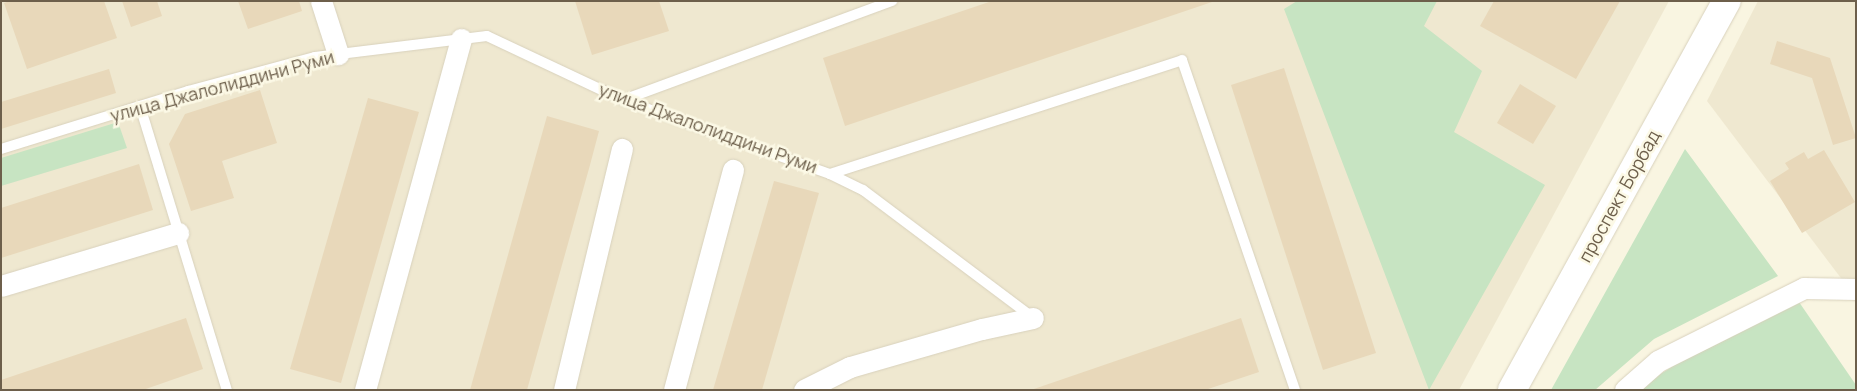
<!DOCTYPE html>
<html>
<head>
<meta charset="utf-8">
<style>
  body { margin:0 }
  #map { position:relative; width:1857px; height:391px; overflow:hidden; background:#f9f5e1; font-family:Manrope,sans-serif }
  div>[style] { position:absolute }
  [style*='--x'] { left:calc(var(--x)*1px); top:calc(var(--y)*1px); width:calc(var(--w)*1px); rotate:calc(var(--a)*1deg) }
  .residential>* { inset:0; background:#efe8d0 }
  .green>* { inset:0; background:#c7e4c2 }
  .building>* { inset:0; background:#e8d8ba }
  .roads { filter:drop-shadow(0 0 1px #d8d1bc) drop-shadow(0 0 1px #d8d1bc) }
  .lane>* { height:10px; margin:-5px; padding:0 5px; transform-origin:5px; border-radius:5px; background:#fff }
  .street>* { height:21px; margin:-10.5px; padding:0 10.5px; transform-origin:10.5px; border-radius:10.5px; background:#fff }
  .secondary>* { height:28px; margin:-14px; padding:0 14px; transform-origin:14px; border-radius:14px; background:#fff }
  span { translate:-50% -50%; white-space:nowrap; text-align:center; line-height:1.15; -webkit-text-stroke:5px #fcf9e6; paint-order:stroke }
  .street-label { font-size:18px; color:#6d5f4b }
  .frame { position:absolute; inset:0; border:2px solid #6d5f4b; pointer-events:none }
</style>
</head>
<body>
<div id="map">
  <div class="residential">
    <div style="clip-path:polygon(1px 1px,1669px 1px,1459px 390px,1px 390px)"></div>
    <div style="clip-path:polygon(1758px 1px,1856px 1px,1856px 298px,1707px 101px)"></div>
  </div>
  <div class="green">
    <div style="clip-path:polygon(1297px 1px,1437px 1px,1424px 26px,1482px 71px,1454px 132px,1545px 185px,1429px 390px,1284px 9px)"></div>
    <div style="clip-path:polygon(118px 122px,127px 148px,1px 186px,1px 158px)"></div>
    <div style="clip-path:polygon(1685px 149px,1778px 276px,1654px 339px,1595px 390px,1551px 390px)"></div>
    <div style="clip-path:polygon(1799px 302px,1856px 385px,1856px 390px,1642px 390px,1659px 375px,1703px 347px)"></div>
  </div>
  <div class="building">
    <div style="clip-path:polygon(10px 1px,104px 1px,117px 38px,27px 69px,4px 3px)"></div>
    <div style="clip-path:polygon(122px 1px,157px 1px,162px 16px,131px 27px)"></div>
    <div style="clip-path:polygon(238px 1px,299px 1px,302px 11px,248px 29px)"></div>
    <div style="clip-path:polygon(575px 1px,659px 1px,669px 31px,592px 55px)"></div>
    <div style="clip-path:polygon(992px 1px,1212px 1px,1212px 2px,845px 126px,823px 58px)"></div>
    <div style="clip-path:polygon(1494px 1px,1620px 1px,1576px 79px,1480px 26px)"></div>
    <div style="clip-path:polygon(1777px 41px,1830px 58px,1856px 138px,1833px 145px,1812px 78px,1770px 64px)"></div>
    <div style="clip-path:polygon(1284px 68px,1376px 353px,1323px 370px,1231px 85px)"></div>
    <div style="clip-path:polygon(109px 69px,116px 93px,1px 129px,1px 102px)"></div>
    <div style="clip-path:polygon(1520px 84px,1556px 106px,1533px 144px,1497px 123px)"></div>
    <div style="clip-path:polygon(260px 90px,277px 143px,222px 161px,234px 198px,191px 211px,169px 144px,185px 114px)"></div>
    <div style="clip-path:polygon(368px 98px,419px 112px,341px 383px,290px 369px)"></div>
    <div style="clip-path:polygon(547px 116px,599px 131px,590px 165px,527px 390px,470px 390px)"></div>
    <div style="clip-path:polygon(1824px 150px,1855px 202px,1802px 233px,1770px 181px,1789px 169px,1785px 163px,1804px 152px,1808px 159px)"></div>
    <div style="clip-path:polygon(139px 164px,153px 210px,1px 258px,1px 208px)"></div>
    <div style="clip-path:polygon(774px 181px,819px 193px,762px 390px,713px 390px)"></div>
    <div style="clip-path:polygon(186px 318px,203px 369px,143px 390px,1px 390px,1px 380px)"></div>
    <div style="clip-path:polygon(1241px 318px,1259px 372px,1205px 390px,1031px 390px)"></div>
  </div>
  <div class="roads">
    <div class="lane">
      <div style="--x:623;--y:100;--w:287;--a:-20.2"></div>
      <div style="--x:140;--y:106;--w:297;--a:73"></div>
      <div style="--x:1;--y:149;--w:196;--a:-17.2"></div>
      <div style="--x:188;--y:91;--w:131;--a:-15"></div>
      <div style="--x:315;--y:57;--w:173;--a:-7"></div>
      <div style="--x:487;--y:36;--w:150;--a:25.2"></div>
      <div style="--x:623;--y:100;--w:220;--a:19.7"></div>
      <div style="--x:830;--y:174;--w:37;--a:26"></div>
      <div style="--x:863;--y:190;--w:211;--a:36.9"></div>
      <div style="--x:830;--y:174;--w:370;--a:-17.9"></div>
      <div style="--x:1182;--y:60;--w:349;--a:71.1"></div>
    </div>
    <div class="street">
      <div style="--x:321;--y:1;--w:56;--a:72.2"></div>
      <div style="--x:1;--y:286;--w:185;--a:-16.7"></div>
      <div style="--x:365;--y:390;--w:364;--a:-74.7"></div>
      <div style="--x:564;--y:390;--w:248;--a:-76.5"></div>
      <div style="--x:674;--y:390;--w:228;--a:-75"></div>
      <div style="--x:804;--y:390;--w:51;--a:-26.6"></div>
      <div style="--x:850;--y:367;--w:137;--a:-16.1"></div>
      <div style="--x:982;--y:329;--w:52;--a:-12.2"></div>
      <div style="--x:1625;--y:390;--w:44;--a:-41.3"></div>
      <div style="--x:1658;--y:361;--w:163;--a:-26.6"></div>
      <div style="--x:1804;--y:288;--w:52;--a:1.1"></div>
    </div>
    <div class="secondary">
      <div style="--x:1512;--y:390;--w:444;--a:-61.1"></div>
    </div>
  </div>
  <div class="street-label">
    <span style="left:222px;top:86px;rotate:-15deg">улица Джалолиддини Руми</span>
    <span style="left:708px;top:128px;rotate:20deg">улица Джалолиддини Руми</span>
    <span style="left:1619px;top:196px;rotate:-61deg">проспект Борбад</span>
  </div>
  <div class="frame"></div>
</div>
</body>
</html>
